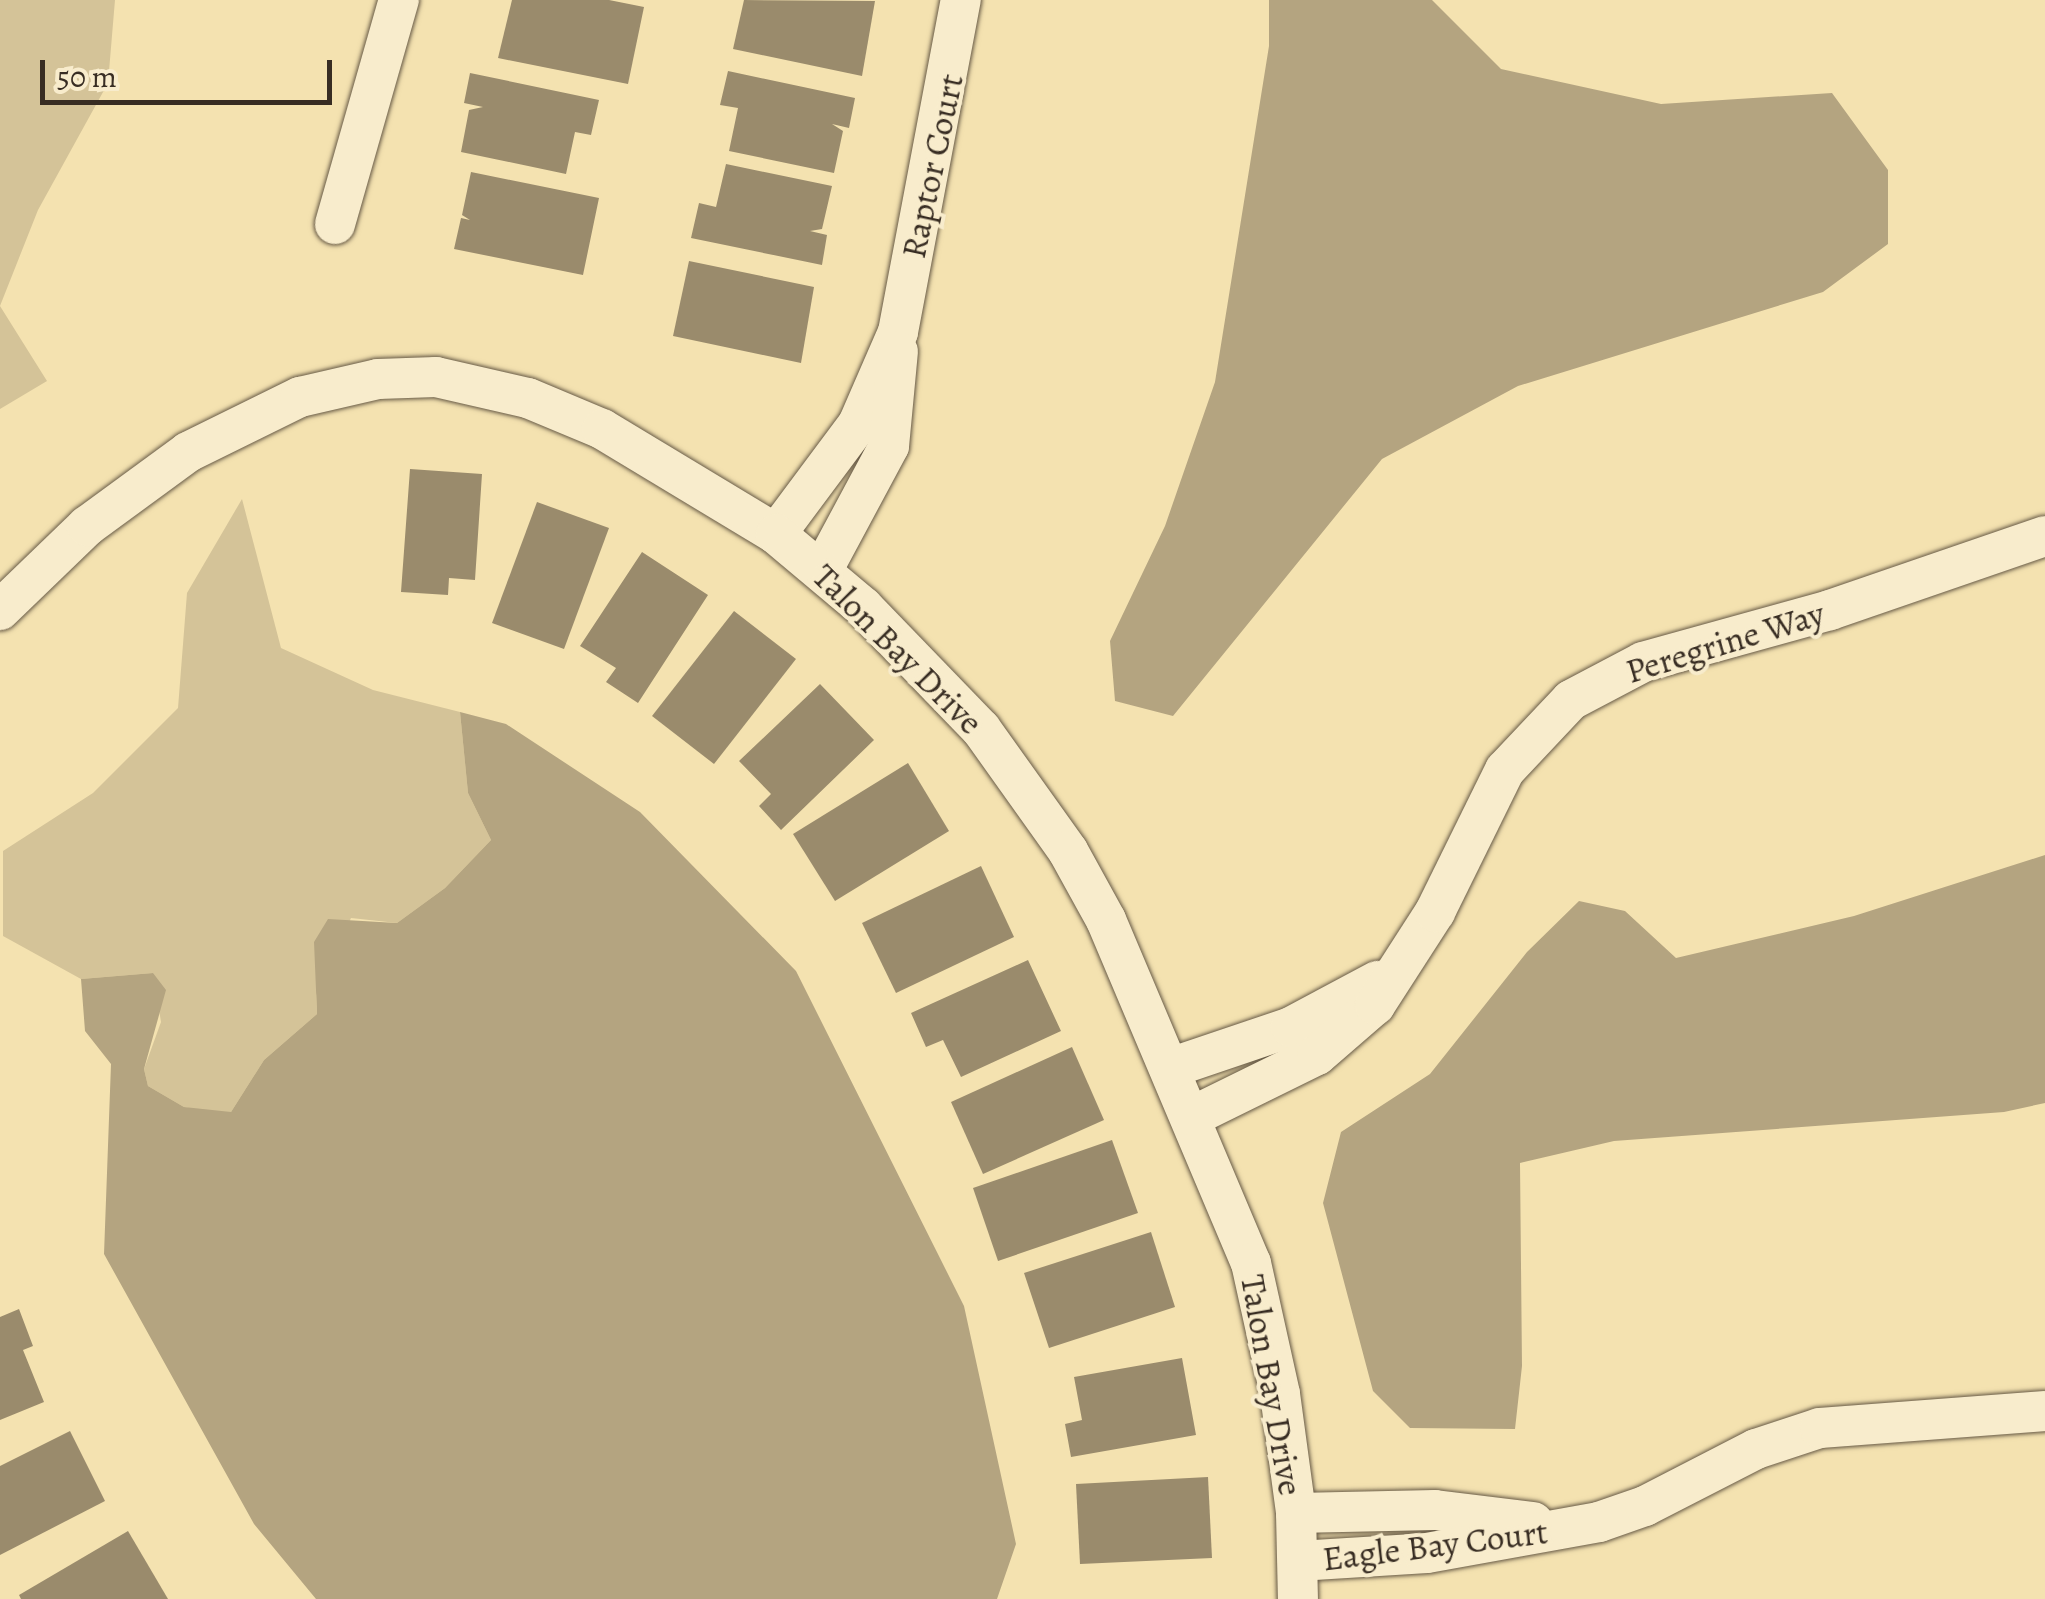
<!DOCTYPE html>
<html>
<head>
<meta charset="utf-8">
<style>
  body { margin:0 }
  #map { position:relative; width:2045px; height:1599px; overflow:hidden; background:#f4e2b0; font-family:Alegreya,serif }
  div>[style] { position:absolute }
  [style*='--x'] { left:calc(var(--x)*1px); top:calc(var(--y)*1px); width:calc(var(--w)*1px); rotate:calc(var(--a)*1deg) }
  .green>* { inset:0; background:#d4c398 }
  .water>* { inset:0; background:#b4a480 }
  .building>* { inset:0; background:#9a8b6c }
  .roads { filter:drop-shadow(0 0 2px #675a46) drop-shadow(0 0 2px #675a46) }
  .minor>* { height:40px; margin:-20px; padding:0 20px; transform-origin:20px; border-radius:20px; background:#f8eccc }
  span { translate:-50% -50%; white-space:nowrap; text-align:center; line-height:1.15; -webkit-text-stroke:8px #f8eccc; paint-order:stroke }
  .street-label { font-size:35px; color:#382d23 }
  .scale { position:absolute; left:40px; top:60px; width:292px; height:45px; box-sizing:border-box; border:5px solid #382d23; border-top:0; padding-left:12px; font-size:30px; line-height:35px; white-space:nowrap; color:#382d23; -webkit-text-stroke:8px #f8eccc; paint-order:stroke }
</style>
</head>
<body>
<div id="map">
  <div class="green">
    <div style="clip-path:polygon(0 0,115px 0,108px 83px,38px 210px,0 306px,47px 381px,0 409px)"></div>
    <div style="clip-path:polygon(242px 499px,281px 648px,373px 690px,460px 712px,468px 793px,491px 840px,445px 888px,397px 923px,351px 918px,316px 995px,317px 1014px,264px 1060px,231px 1112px,218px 1114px,184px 1107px,148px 1086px,144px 1069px,161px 1022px,153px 973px,81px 979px,3px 936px,3px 851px,93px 793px,178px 708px,187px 593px)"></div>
  </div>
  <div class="water">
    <div style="clip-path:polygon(1269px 0,1432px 0,1501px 69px,1661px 104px,1832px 93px,1888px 170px,1888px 244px,1823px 292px,1518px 386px,1382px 459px,1173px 716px,1115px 701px,1110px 641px,1165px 526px,1215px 382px,1269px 46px)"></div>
    <div style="clip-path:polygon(460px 712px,506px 724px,640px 812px,796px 971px,964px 1306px,1016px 1544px,997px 1599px,316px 1599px,254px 1524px,104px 1254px,111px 1064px,85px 1031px,81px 979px,153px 973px,166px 990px,144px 1069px,148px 1086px,184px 1107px,231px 1112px,264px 1060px,317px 1014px,314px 942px,328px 919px,397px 923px,445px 888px,491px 840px,468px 793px)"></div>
    <div style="clip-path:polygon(2045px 855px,2045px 1103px,2004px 1112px,1614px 1141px,1520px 1163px,1522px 1366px,1515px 1429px,1410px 1428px,1373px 1391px,1323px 1203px,1341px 1132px,1430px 1074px,1527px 952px,1579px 901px,1625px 911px,1676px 958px,1854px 916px)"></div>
  </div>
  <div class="building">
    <div style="clip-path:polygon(512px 0,609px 0,644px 7px,628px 84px,498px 58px)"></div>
    <div style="clip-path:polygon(744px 0,875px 1px,862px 76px,733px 49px)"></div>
    <div style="clip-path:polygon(728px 71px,855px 98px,849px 128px,832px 124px,843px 131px,834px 173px,729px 151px,738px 108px,720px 105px)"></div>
    <div style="clip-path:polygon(470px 73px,599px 100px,591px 135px,575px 132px,566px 174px,461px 152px,469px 110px,483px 107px,464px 103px)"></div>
    <div style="clip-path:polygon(726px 164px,832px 186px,822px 229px,810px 231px,827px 235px,822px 265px,691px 238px,699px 203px,716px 207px)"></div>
    <div style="clip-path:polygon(471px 172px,599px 198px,583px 275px,454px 249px,461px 218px,470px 220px,462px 215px)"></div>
    <div style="clip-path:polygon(689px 261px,814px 287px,801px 363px,673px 336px)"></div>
    <div style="clip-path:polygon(410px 469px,482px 474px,475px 580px,449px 578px,448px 595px,401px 592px)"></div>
    <div style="clip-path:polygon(537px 502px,609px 528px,564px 649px,492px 623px)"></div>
    <div style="clip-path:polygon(642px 552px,708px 595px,638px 703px,606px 682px,616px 668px,580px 646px)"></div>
    <div style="clip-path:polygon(734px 611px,796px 659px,714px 764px,652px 716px)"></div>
    <div style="clip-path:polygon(820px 684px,874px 740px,781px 830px,759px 806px,771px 794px,739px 761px)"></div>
    <div style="clip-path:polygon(908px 763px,949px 831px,835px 901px,793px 834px)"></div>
    <div style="clip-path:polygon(981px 866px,1014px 937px,896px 993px,862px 923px)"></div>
    <div style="clip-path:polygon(1028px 960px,1061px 1031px,961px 1077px,943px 1040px,926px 1047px,911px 1013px)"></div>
    <div style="clip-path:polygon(1072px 1047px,1104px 1120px,983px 1174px,951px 1102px)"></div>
    <div style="clip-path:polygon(1112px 1140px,1138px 1213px,998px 1261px,973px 1188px)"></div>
    <div style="clip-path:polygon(1151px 1232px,1175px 1307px,1049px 1348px,1024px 1273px)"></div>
    <div style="clip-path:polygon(19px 1309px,33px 1346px,23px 1350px,44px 1402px,0 1420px,0 1317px)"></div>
    <div style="clip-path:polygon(1182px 1358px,1196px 1435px,1071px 1457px,1065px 1424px,1082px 1420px,1074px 1377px)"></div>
    <div style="clip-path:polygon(70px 1431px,105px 1501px,0 1555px,0 1466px)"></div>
    <div style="clip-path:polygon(1208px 1477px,1212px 1558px,1080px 1564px,1076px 1484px)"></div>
    <div style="clip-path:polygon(128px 1531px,168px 1599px,21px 1599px,19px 1595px)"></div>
  </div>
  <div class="roads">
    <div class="minor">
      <div style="--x:335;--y:224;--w:233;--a:-74.1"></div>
      <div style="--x:776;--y:534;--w:137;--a:-53.3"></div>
      <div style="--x:858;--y:424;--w:100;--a:-66.5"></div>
      <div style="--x:898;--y:332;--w:338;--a:-79.3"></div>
      <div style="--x:822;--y:571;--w:142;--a:-61.8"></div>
      <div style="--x:889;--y:446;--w:95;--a:-84.6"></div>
      <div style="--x:0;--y:610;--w:121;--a:-44"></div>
      <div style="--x:87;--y:526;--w:125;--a:-36.2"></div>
      <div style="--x:188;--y:452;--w:125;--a:-26.2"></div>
      <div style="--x:300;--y:397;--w:80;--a:-13"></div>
      <div style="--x:378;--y:379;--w:58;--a:-2"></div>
      <div style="--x:436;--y:377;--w:94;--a:12.9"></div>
      <div style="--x:528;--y:398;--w:80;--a:22.7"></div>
      <div style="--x:602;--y:429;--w:203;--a:31.1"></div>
      <div style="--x:776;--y:534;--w:114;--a:40"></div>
      <div style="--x:863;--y:607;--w:170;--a:46"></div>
      <div style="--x:981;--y:729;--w:150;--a:54.5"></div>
      <div style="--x:1068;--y:851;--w:79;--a:61.2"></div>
      <div style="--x:1106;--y:920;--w:372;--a:67.1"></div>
      <div style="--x:1251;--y:1263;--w:134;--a:77.5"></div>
      <div style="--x:1280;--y:1394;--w:120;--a:82.3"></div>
      <div style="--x:1296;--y:1513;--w:86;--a:88.7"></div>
      <div style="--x:1173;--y:1067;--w:125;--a:-18.7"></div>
      <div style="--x:1291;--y:1027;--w:98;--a:-28.1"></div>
      <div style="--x:1193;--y:1116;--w:138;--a:-26.2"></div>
      <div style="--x:1317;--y:1055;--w:77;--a:-40.8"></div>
      <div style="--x:1375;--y:1005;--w:111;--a:-57.2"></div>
      <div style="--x:1435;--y:912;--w:158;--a:-63.8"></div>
      <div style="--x:1505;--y:770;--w:96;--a:-46.7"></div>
      <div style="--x:1571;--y:700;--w:81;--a:-27.8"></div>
      <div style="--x:1643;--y:662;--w:194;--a:-15.5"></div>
      <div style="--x:1830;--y:610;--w:227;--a:-19"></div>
      <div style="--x:1296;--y:1513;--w:139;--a:-1.2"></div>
      <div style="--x:1435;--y:1510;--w:99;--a:7"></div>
      <div style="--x:1298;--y:1561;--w:129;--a:-3.5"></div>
      <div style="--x:1427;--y:1553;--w:175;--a:-10.2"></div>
      <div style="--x:1599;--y:1522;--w:49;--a:-19.2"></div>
      <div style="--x:1645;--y:1506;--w:125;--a:-27.2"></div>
      <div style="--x:1756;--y:1449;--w:67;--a:-18.2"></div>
      <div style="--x:1820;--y:1428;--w:226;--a:-4.3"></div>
    </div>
  </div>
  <div class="street-label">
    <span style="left:932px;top:166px;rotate:-78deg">Raptor Court</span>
    <span style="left:1725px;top:642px;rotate:-17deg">Peregrine Way</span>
    <span style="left:898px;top:649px;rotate:45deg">Talon Bay Drive</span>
    <span style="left:1272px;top:1385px;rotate:80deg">Talon Bay Drive</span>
    <span style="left:1435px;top:1545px;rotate:-7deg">Eagle Bay Court</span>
  </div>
  <div class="scale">50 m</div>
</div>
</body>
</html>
